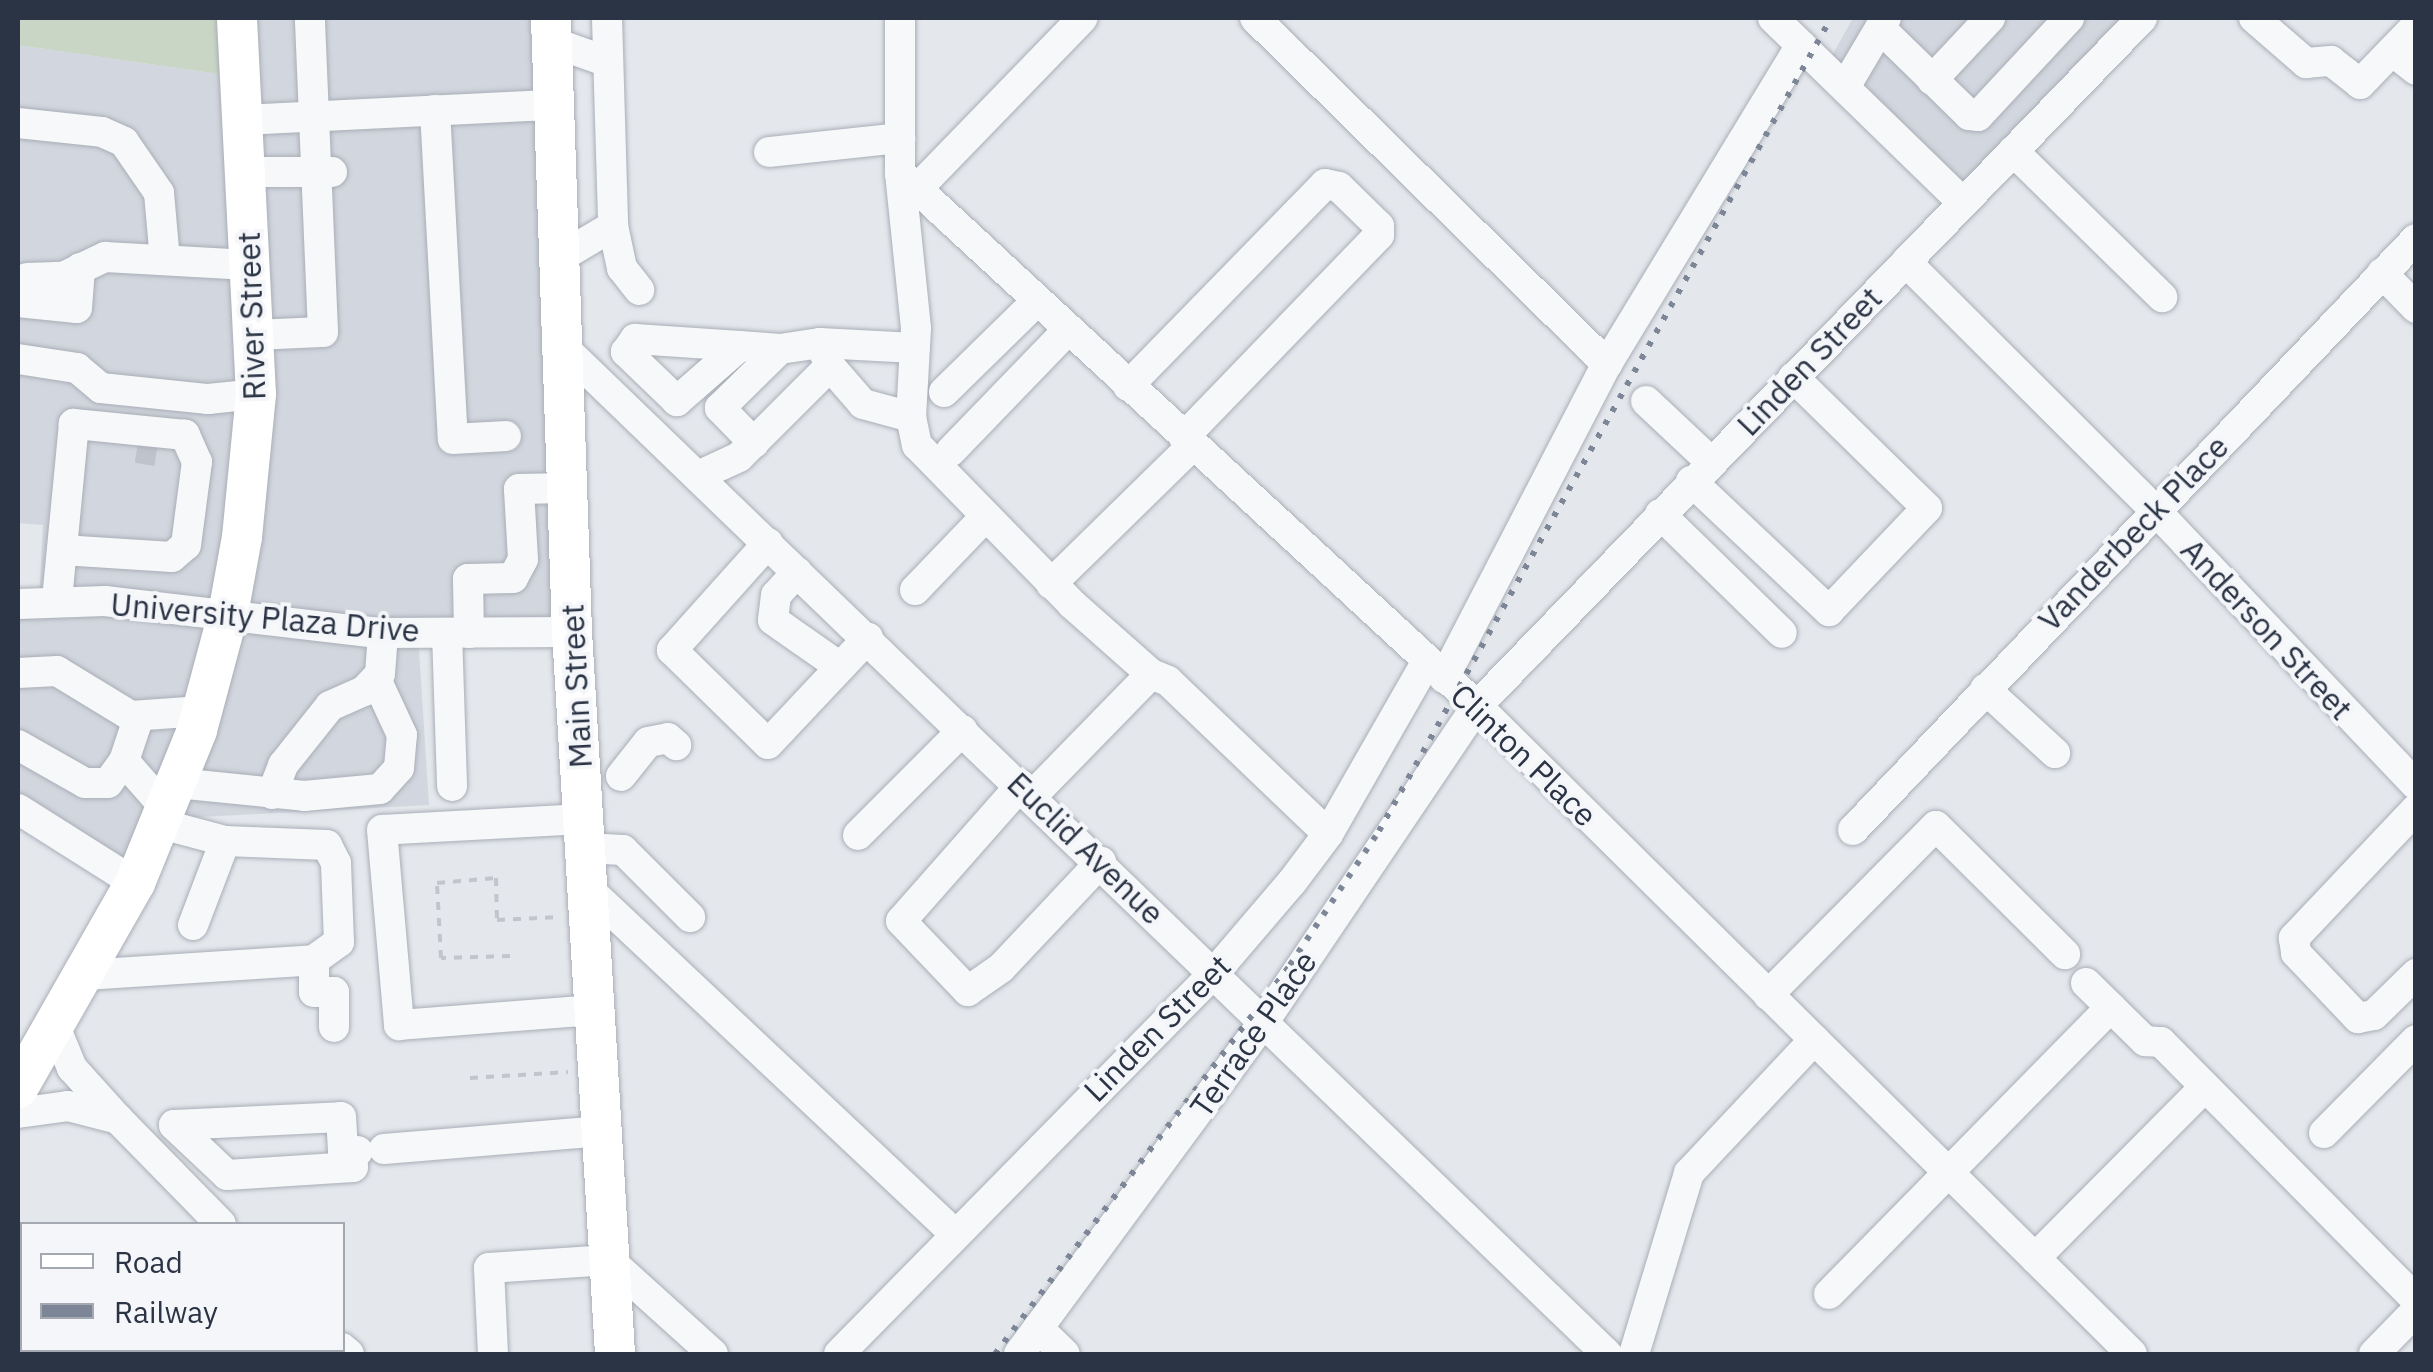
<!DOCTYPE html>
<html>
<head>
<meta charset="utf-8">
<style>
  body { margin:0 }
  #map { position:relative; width:2433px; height:1372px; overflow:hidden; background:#e4e7ec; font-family:"IBM Plex Sans",sans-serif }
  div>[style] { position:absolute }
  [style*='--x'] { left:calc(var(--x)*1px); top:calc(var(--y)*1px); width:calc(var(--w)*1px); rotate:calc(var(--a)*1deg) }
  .built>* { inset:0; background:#d2d6de }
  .green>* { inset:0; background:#c9d6c5 }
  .minor-tunnel>* { height:30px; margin-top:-15px; transform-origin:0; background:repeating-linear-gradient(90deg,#bfc3cb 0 30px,transparent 0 45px) }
  .path>* { height:4px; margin-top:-2px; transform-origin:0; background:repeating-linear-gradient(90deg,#c2c5cb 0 8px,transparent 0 16px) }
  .roads { filter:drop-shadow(0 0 2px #a9aeb7) drop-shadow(0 0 2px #a9aeb7) }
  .minor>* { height:30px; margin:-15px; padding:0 15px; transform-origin:15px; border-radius:15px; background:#f7f8fa }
  .major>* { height:40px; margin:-20px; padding:0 20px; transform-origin:20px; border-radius:20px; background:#fff }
  .rail>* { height:6px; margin-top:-3px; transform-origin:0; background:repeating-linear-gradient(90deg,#7d8696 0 5px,transparent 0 15px) }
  span { translate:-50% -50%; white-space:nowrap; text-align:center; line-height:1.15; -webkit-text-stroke:8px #f4f6f9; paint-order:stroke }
  .street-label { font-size:32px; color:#2b3445 }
  .frame { position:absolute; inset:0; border:20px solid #2b3445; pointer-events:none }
  .legend { position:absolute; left:20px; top:1222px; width:325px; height:130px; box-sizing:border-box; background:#f4f6f9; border:2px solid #a4a8b1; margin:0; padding:12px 18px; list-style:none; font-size:30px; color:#2b3445 }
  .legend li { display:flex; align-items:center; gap:20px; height:50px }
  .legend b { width:50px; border:2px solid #a4a8b1 }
</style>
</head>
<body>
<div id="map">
  <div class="built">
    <div style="clip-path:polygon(237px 18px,551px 18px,572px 632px,418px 634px,429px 805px,163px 819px,135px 883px,18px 809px,18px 604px,39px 601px,43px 525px,18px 523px,18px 45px,240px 77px)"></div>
    <div style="clip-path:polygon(1853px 18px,2142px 18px,1963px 203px,1825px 68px)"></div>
  </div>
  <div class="green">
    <div style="clip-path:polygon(18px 18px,236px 18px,240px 77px,18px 45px)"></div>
  </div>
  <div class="minor-tunnel">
    <div style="--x:137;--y:448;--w:20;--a:9"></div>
  </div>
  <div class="path">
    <div style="--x:510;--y:956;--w:69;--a:178.3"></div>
    <div style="--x:441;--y:958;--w:75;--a:-93.1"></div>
    <div style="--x:437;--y:883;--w:59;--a:-4.8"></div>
    <div style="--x:496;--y:878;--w:42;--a:88.6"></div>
    <div style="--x:497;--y:920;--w:62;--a:-2.8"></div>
    <div style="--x:470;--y:1078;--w:98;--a:-3.5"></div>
  </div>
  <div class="roads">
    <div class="minor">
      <div style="--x:607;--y:18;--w:208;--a:88.3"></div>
      <div style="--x:613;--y:226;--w:43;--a:77.9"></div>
      <div style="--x:622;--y:268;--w:28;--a:52"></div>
      <div style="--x:900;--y:18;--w:155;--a:90"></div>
      <div style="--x:900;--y:173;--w:156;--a:84.1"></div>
      <div style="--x:916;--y:328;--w:89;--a:93.2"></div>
      <div style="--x:911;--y:417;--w:29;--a:78"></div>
      <div style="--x:917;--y:445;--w:222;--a:45.7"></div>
      <div style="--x:1072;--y:604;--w:106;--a:41.5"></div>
      <div style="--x:1151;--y:674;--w:170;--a:134.3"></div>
      <div style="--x:1255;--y:18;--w:494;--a:44.5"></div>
      <div style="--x:1773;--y:18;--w:265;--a:44.2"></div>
      <div style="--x:2254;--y:18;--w:69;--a:40.9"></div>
      <div style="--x:2306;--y:63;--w:25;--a:-5"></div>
      <div style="--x:2331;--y:61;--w:37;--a:38"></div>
      <div style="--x:2360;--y:84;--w:81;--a:-46"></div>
      <div style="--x:1880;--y:28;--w:124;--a:44.3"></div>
      <div style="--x:1969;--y:115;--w:9;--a:6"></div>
      <div style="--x:1978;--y:116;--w:134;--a:-47.1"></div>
      <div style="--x:552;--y:42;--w:59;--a:19.7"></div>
      <div style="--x:2392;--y:51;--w:31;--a:38"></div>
      <div style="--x:1932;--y:80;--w:85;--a:-46.9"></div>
      <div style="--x:1845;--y:87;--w:80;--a:-59.3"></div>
      <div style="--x:435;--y:110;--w:329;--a:86.9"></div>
      <div style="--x:453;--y:439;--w:53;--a:-3.2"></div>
      <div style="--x:242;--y:120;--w:312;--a:-2.8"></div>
      <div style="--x:18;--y:123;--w:84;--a:6.1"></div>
      <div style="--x:102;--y:132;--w:24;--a:24"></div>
      <div style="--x:124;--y:142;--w:62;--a:55.5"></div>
      <div style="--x:159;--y:193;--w:67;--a:84.9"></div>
      <div style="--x:2013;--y:151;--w:209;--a:44.4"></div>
      <div style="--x:769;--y:152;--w:132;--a:-6.1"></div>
      <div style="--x:245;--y:172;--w:87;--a:0"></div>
      <div style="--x:900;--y:173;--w:786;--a:42.73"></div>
      <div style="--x:1477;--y:706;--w:921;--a:44.69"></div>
      <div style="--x:917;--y:189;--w:238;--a:-45.9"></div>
      <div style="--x:559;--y:258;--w:63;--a:-30.7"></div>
      <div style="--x:1906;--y:262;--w:350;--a:44.9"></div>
      <div style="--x:2154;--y:509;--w:381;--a:46.5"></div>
      <div style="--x:2382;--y:273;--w:49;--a:45.8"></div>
      <div style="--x:27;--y:278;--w:36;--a:-2"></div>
      <div style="--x:63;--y:277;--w:47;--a:-25.5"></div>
      <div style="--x:105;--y:257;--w:144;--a:3.2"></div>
      <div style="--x:18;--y:302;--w:59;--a:5.8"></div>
      <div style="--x:77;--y:308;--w:40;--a:-85.7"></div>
      <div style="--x:253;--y:335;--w:70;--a:-2.5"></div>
      <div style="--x:323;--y:332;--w:314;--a:-92.4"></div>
      <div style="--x:820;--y:343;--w:95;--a:3"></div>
      <div style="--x:562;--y:346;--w:1452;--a:43.97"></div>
      <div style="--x:740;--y:346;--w:84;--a:138.9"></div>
      <div style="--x:677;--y:401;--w:71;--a:-136.1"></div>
      <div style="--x:626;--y:352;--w:16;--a:-55"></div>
      <div style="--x:635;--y:339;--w:105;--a:3.8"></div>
      <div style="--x:740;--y:346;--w:40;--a:4.3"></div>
      <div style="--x:18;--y:359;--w:60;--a:8.7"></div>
      <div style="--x:77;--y:368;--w:31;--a:40"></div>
      <div style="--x:101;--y:388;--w:108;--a:5.9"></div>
      <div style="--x:208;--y:399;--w:48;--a:-5.9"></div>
      <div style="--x:1128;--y:386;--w:282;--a:-45.7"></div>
      <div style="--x:1325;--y:184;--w:14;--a:12"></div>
      <div style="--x:1339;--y:187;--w:56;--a:44.3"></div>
      <div style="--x:1379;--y:226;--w:9;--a:90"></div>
      <div style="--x:1379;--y:235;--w:281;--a:134"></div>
      <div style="--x:944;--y:392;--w:130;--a:-44.4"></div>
      <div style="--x:1646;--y:401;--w:88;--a:43.2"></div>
      <div style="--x:754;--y:443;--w:49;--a:-134.2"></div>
      <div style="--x:720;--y:408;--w:84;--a:-44.5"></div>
      <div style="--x:780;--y:349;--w:40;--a:-8.5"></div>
      <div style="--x:820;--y:343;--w:25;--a:67"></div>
      <div style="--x:951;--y:451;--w:168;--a:-46"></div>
      <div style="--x:698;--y:476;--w:45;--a:-24.9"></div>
      <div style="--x:739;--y:457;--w:129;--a:-45"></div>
      <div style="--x:830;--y:366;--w:50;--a:49"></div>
      <div style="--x:863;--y:404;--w:50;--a:15.2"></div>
      <div style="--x:1691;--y:481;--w:190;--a:43.3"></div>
      <div style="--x:1829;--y:611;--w:142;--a:-46.4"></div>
      <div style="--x:1927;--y:508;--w:187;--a:-135.6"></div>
      <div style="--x:1660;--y:514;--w:170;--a:44.3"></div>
      <div style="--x:768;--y:543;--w:144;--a:131.9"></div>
      <div style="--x:672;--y:650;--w:134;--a:44.4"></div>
      <div style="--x:768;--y:744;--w:146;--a:-46.7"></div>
      <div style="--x:62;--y:550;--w:110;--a:3.6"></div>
      <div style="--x:172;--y:557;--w:18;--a:-41"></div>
      <div style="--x:186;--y:545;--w:84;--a:-82.5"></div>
      <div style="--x:197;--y:462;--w:30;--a:-114"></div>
      <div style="--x:185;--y:435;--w:112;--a:-174.3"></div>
      <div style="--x:797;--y:572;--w:31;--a:132"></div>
      <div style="--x:776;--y:595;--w:25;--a:97"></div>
      <div style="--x:773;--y:620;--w:82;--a:35"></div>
      <div style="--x:1051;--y:584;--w:199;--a:-44.4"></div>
      <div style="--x:915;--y:590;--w:100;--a:-46.2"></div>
      <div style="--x:57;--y:600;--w:177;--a:-84.5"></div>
      <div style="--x:18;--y:604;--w:87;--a:-2"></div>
      <div style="--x:105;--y:601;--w:275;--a:6.7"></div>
      <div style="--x:378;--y:633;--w:194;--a:-0.3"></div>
      <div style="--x:447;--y:633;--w:153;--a:88.1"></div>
      <div style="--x:469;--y:633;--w:54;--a:-91.1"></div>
      <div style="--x:468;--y:579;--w:45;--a:-1.3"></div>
      <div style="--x:513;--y:578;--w:21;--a:-62"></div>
      <div style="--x:523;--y:559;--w:70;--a:-93.3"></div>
      <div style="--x:519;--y:489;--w:48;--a:-1.2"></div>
      <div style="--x:18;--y:673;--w:39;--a:-3"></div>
      <div style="--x:57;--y:671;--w:87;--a:31.3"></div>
      <div style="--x:131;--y:716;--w:71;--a:-4"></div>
      <div style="--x:1151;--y:674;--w:18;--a:22"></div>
      <div style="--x:1168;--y:681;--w:221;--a:43.7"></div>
      <div style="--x:1444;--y:678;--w:354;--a:-62.6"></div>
      <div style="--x:1607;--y:364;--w:373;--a:-58.7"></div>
      <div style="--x:1985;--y:689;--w:95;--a:42.4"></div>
      <div style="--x:18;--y:745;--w:77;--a:29.6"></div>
      <div style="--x:85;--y:783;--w:23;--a:0"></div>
      <div style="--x:108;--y:783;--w:27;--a:-54"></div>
      <div style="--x:124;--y:761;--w:47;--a:-71.6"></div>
      <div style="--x:124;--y:761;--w:65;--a:48.7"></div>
      <div style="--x:621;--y:776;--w:43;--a:-51.5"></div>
      <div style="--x:648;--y:742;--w:20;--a:-11"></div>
      <div style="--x:668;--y:738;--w:11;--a:41"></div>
      <div style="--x:177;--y:783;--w:128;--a:5.8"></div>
      <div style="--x:304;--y:796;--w:76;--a:-5.3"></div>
      <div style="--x:380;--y:789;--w:28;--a:-48"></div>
      <div style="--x:399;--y:768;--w:33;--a:-85"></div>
      <div style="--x:402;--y:735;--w:62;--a:-114.9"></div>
      <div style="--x:1021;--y:785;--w:181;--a:131.4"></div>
      <div style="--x:901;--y:921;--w:97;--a:46.3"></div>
      <div style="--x:968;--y:991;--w:40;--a:-34.9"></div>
      <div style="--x:1001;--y:968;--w:146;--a:-46.7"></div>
      <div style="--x:272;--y:794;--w:31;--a:-69"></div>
      <div style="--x:283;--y:765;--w:75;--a:-51.5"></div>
      <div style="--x:330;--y:706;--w:37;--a:-24"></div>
      <div style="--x:364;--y:691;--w:23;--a:-47"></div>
      <div style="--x:380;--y:674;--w:40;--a:-85.7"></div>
      <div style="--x:18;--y:809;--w:138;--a:32.3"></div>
      <div style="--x:2416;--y:809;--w:178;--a:133.4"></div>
      <div style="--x:2294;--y:938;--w:15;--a:82"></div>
      <div style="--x:2296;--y:953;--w:90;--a:46.4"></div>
      <div style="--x:2358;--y:1018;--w:16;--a:-11"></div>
      <div style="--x:2374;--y:1015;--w:59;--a:-44.3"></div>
      <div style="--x:583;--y:819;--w:201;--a:176.9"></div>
      <div style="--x:382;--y:830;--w:196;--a:85"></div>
      <div style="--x:399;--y:1025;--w:197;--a:-4.4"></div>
      <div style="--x:1853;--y:830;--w:816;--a:-46.39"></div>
      <div style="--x:858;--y:835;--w:148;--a:-45"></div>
      <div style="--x:585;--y:848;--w:38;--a:3"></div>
      <div style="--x:623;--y:850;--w:95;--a:45"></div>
      <div style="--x:587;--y:888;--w:502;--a:43.23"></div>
      <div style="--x:193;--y:925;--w:90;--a:-69.1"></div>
      <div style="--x:314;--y:960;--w:32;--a:90"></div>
      <div style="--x:314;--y:992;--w:20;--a:0"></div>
      <div style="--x:334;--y:992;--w:35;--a:90"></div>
      <div style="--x:85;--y:975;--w:229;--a:-3.7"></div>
      <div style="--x:314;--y:960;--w:31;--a:-36"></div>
      <div style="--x:339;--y:942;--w:79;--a:-92.2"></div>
      <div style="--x:336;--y:863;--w:20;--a:-117"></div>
      <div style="--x:327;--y:845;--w:102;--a:-177.8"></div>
      <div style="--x:225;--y:841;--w:66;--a:-165.1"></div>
      <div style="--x:2086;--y:983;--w:83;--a:44.5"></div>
      <div style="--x:2145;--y:1041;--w:16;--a:4"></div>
      <div style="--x:2161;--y:1042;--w:363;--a:45.3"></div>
      <div style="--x:1768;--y:995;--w:238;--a:-45.2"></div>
      <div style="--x:1936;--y:826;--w:182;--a:44.8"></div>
      <div style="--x:18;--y:1113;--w:50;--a:-8"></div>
      <div style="--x:68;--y:1106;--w:52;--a:14.6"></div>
      <div style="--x:118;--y:1119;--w:69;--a:-132"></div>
      <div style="--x:72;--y:1068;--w:48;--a:-112.2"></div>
      <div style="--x:118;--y:1119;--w:147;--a:45.6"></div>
      <div style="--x:174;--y:1125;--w:73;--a:43.3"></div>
      <div style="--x:227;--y:1175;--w:126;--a:-3.6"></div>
      <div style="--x:353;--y:1167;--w:15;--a:-94"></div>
      <div style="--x:352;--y:1152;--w:6;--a:-9"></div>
      <div style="--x:174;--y:1125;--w:167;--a:-2.7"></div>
      <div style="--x:341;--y:1117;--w:50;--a:86.6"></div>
      <div style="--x:2324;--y:1133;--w:131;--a:-45.3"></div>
      <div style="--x:384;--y:1149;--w:219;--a:-4.7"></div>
      <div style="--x:2035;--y:1258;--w:241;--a:-45.2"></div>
      <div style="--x:1829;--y:1294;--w:402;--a:-45.5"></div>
      <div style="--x:1038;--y:1328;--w:37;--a:44"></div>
      <div style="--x:342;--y:1348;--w:9;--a:41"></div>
      <div style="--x:307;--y:1354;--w:6;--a:-39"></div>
      <div style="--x:493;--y:1354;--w:86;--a:-92.7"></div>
      <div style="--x:489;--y:1268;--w:120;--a:-3.8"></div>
      <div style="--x:609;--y:1260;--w:140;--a:42.1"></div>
      <div style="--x:839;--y:1354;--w:536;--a:-45.45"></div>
      <div style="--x:1215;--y:972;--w:118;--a:-49.5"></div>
      <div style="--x:1292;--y:882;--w:60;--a:-53.1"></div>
      <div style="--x:1328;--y:834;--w:197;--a:-60.2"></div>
      <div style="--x:1019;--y:1354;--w:415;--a:-53.6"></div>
      <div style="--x:1265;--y:1020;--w:379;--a:-56"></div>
      <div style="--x:1477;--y:706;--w:957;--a:-45.97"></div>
      <div style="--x:1634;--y:1354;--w:189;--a:-73.1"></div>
      <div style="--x:1689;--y:1173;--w:183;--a:-46.8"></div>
      <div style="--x:2374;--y:1354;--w:60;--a:-45.7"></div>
    </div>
    <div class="major">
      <div style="--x:551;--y:18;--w:614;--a:88.04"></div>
      <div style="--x:572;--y:632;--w:723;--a:86.59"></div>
      <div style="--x:18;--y:1088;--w:236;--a:-60.3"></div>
      <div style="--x:135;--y:883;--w:165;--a:-67.9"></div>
      <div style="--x:197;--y:730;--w:120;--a:-75"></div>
      <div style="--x:228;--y:614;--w:78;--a:-79.7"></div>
      <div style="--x:242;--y:537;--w:144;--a:-84.4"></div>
      <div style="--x:256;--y:394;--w:376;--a:-92.9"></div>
    </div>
  </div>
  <div class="rail">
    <div style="--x:995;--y:1354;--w:488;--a:-52.8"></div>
    <div style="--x:1290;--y:965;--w:161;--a:-56.4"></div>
    <div style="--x:1379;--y:831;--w:930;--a:-60.93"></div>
  </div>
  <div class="street-label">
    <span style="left:251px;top:316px;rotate:-92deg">River Street</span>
    <span style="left:1809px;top:361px;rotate:-46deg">Linden Street</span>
    <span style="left:2133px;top:533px;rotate:-46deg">Vanderbeck Place</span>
    <span style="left:265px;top:617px;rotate:5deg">University Plaza Drive</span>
    <span style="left:2267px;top:629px;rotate:47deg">Anderson Street</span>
    <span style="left:576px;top:686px;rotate:-93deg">Main Street</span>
    <span style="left:1524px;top:755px;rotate:44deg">Clinton Place</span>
    <span style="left:1086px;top:848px;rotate:44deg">Euclid Avenue</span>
    <span style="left:1157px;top:1028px;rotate:-45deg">Linden Street</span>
    <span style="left:1253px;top:1034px;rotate:-55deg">Terrace Place</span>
  </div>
  <div class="frame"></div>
  <ul class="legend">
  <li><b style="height:12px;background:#fff"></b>Road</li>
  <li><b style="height:12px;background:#7d8696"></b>Railway</li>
  </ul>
</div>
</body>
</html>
